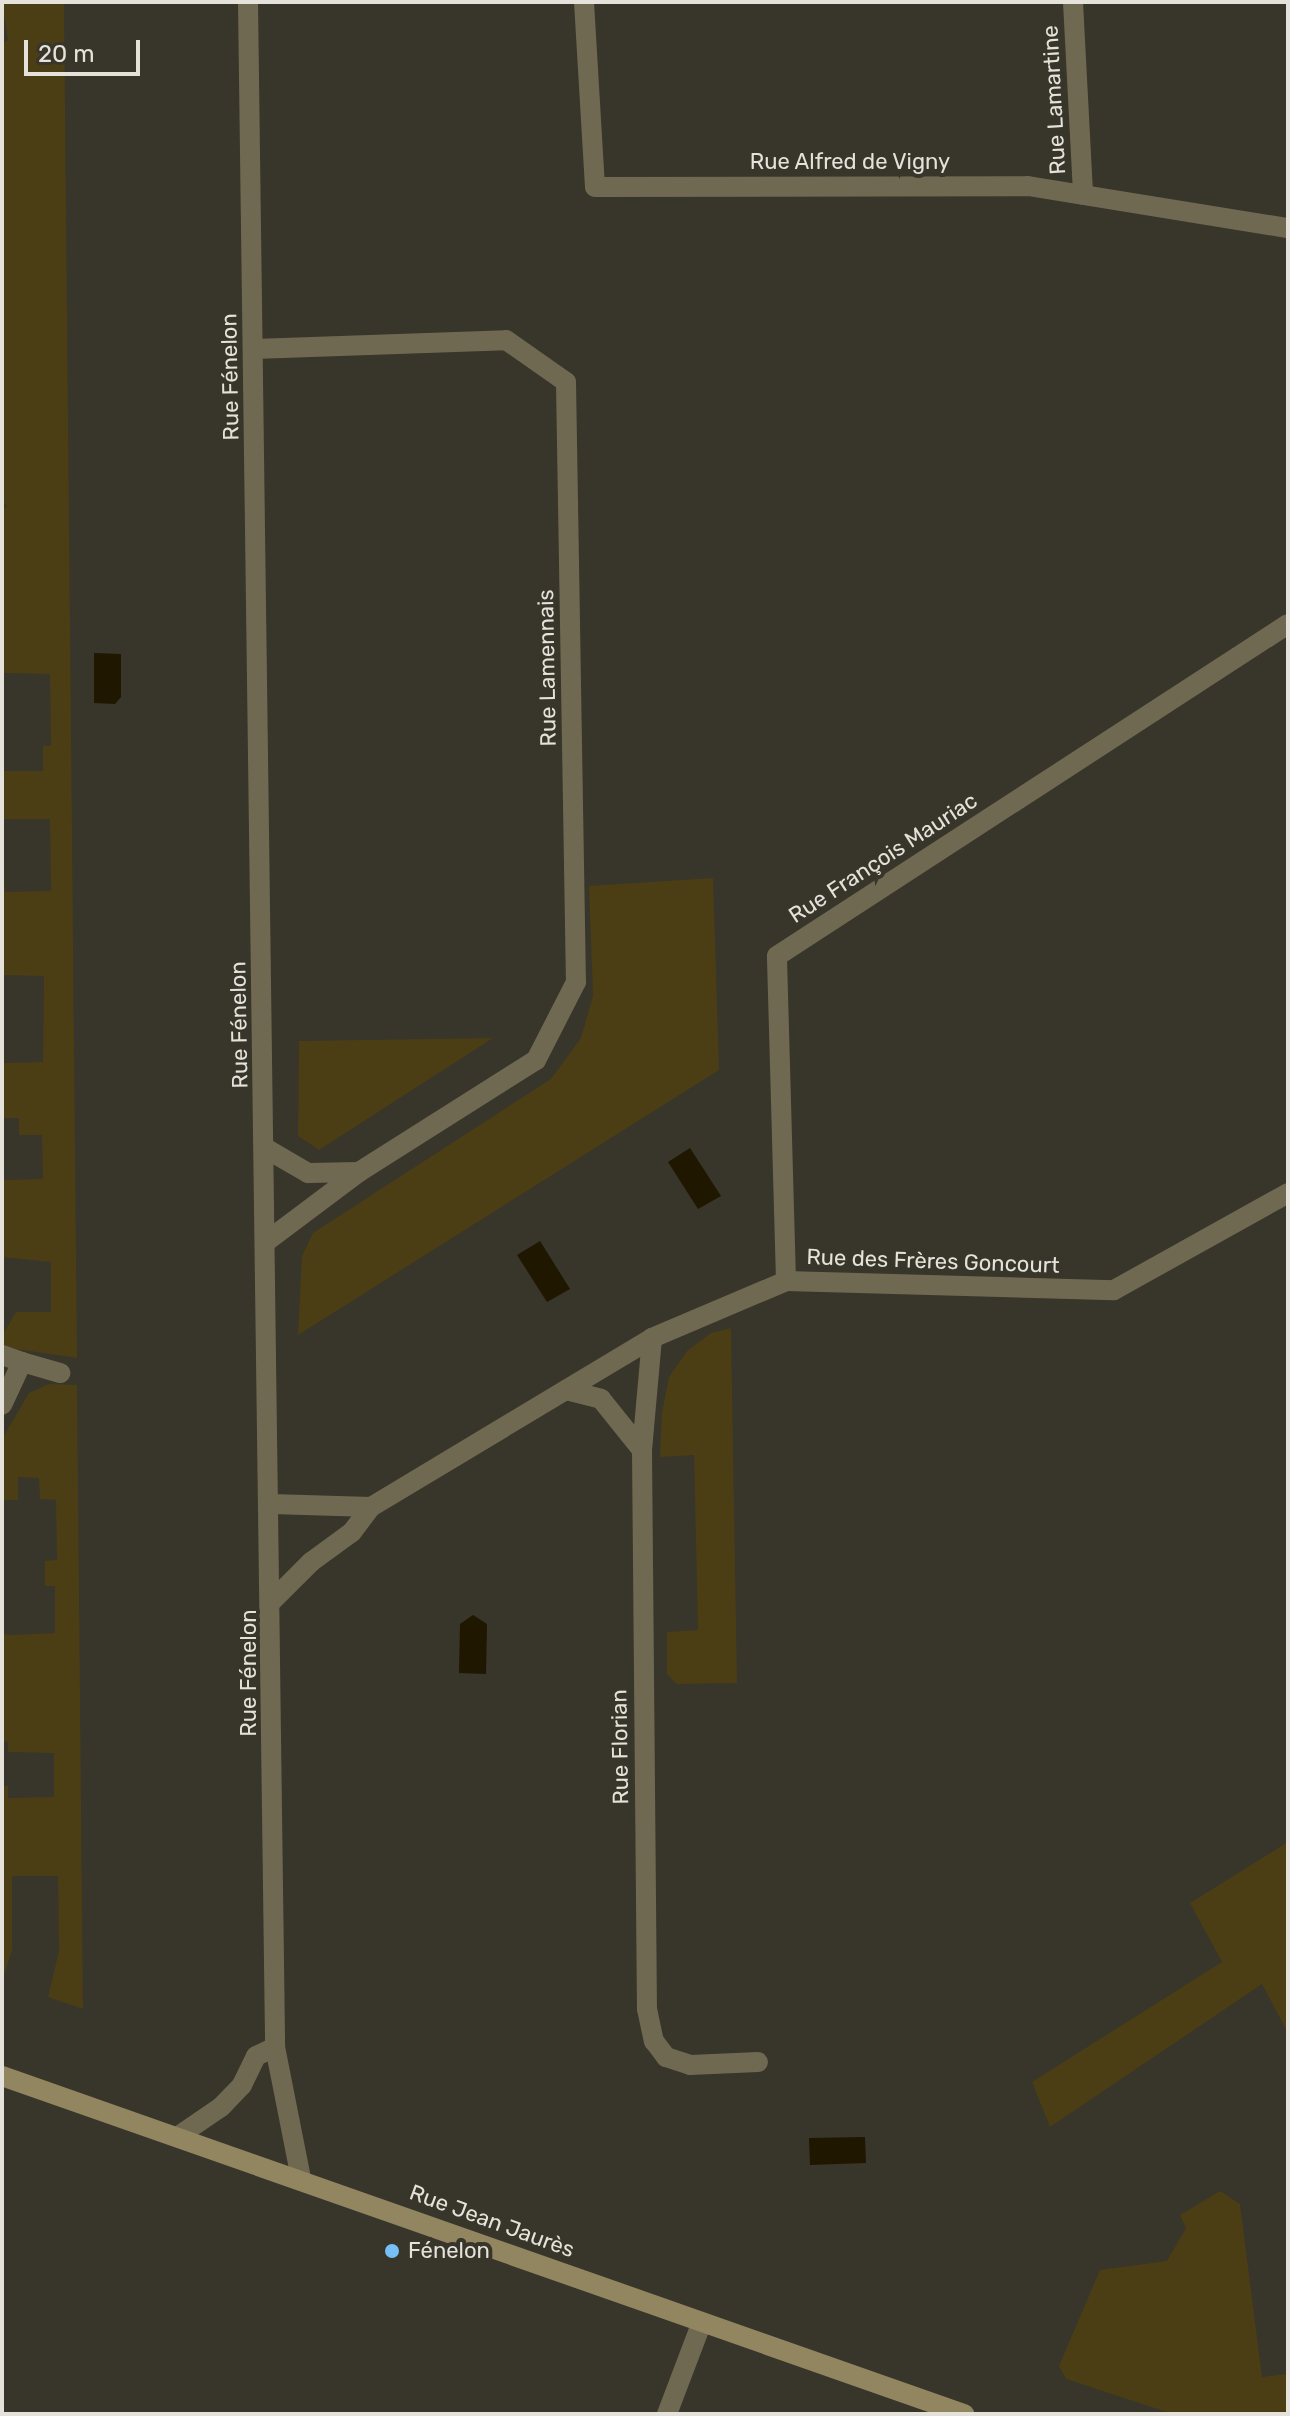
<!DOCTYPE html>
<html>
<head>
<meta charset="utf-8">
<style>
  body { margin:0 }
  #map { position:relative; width:1290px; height:2416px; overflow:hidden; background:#38352a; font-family:Rubik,sans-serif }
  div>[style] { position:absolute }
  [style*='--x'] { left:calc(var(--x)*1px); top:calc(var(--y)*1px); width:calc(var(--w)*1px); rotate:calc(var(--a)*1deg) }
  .green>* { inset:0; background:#4b3e15 }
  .water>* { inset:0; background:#201700 }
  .lane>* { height:20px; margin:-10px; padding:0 10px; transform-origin:10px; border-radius:10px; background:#706952 }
  .street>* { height:20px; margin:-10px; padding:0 10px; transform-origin:10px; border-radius:10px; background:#706952 }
  .secondary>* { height:20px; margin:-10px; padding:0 10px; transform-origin:10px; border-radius:10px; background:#928661 }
  .dots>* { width:22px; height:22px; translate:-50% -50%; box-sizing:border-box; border:4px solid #38352a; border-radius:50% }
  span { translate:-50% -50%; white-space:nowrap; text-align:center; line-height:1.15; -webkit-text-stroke:8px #38352a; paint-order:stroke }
  .street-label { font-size:22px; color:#e4e2db }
  .poi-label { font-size:22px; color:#e4e2db }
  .left { translate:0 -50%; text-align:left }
  .frame { position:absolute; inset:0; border:4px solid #e4e2db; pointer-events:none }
  .scale { position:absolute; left:24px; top:40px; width:116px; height:36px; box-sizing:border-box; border:4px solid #e4e2db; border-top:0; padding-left:10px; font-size:24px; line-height:28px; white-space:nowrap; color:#e4e2db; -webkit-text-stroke:6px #38352a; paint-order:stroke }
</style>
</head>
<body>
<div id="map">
  <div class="green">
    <div style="clip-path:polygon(2px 2px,64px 2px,77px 1358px,2px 1347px,2px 1336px,16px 1312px,51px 1312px,51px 1262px,2px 1257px,2px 1180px,43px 1179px,42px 1135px,19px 1135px,19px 1118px,2px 1118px,2px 1063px,43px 1062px,44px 976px,2px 975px,2px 843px,5px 892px,51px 891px,50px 819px,2px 819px,2px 771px,43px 771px,43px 746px,51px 746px,50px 674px,2px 673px,2px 511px,7px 506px,2px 502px,2px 86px,3px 43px,8px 40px)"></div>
    <div style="clip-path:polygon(713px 878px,719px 1070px,298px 1335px,302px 1256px,313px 1233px,551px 1079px,581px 1038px,593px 996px,589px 886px)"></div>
    <div style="clip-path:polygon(493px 1038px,319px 1150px,298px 1136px,299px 1041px)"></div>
    <div style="clip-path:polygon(731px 1328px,737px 1683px,677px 1684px,667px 1674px,667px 1632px,698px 1630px,694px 1455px,660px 1457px,662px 1413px,669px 1377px,687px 1351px,711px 1333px)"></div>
    <div style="clip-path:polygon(49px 1384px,77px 1385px,83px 2009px,48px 1997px,59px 1951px,58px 1876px,12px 1876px,12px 1950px,2px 1981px,2px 1786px,8px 1786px,8px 1798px,54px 1797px,54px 1753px,8px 1752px,8px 1742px,2px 1741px,2px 1562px,4px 1634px,11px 1635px,55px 1633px,55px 1586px,45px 1586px,45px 1561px,57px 1560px,56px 1500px,40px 1499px,39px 1478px,18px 1477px,18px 1500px,2px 1500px,2px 1439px,29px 1393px)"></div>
    <div style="clip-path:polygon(1288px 1842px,1288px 2033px,1262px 1984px,1050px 2127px,1032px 2082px,1222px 1962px,1190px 1903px)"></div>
    <div style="clip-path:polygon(1220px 2191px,1240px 2204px,1262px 2377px,1288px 2374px,1288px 2414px,1173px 2414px,1066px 2379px,1059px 2366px,1100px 2270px,1167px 2261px,1186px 2228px,1180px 2215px)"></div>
  </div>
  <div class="water">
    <div style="clip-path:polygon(94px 653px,121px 654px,121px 697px,115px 704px,94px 703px)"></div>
    <div style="clip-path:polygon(690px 1148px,721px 1196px,698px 1209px,668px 1162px)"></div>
    <div style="clip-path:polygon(540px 1241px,570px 1289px,547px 1302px,517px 1255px)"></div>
    <div style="clip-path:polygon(473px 1615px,487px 1624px,486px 1674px,459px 1673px,460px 1624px)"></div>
    <div style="clip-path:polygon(865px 2137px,866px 2163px,810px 2165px,809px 2138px)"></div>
  </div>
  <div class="lane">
    <div style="--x:667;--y:2414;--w:98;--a:-69.2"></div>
  </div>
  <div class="street">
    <div style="--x:248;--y:2;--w:2045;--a:89.24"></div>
    <div style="--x:275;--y:2047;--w:134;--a:78.8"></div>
    <div style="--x:584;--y:2;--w:185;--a:86.6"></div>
    <div style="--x:595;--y:187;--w:433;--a:-0.1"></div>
    <div style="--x:1028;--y:186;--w:263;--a:9.2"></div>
    <div style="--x:1073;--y:2;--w:193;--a:87"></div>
    <div style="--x:253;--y:349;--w:253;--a:-2"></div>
    <div style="--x:506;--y:340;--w:73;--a:35"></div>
    <div style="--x:566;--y:382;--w:600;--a:89.05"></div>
    <div style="--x:576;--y:982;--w:88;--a:117.1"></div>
    <div style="--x:536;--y:1060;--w:209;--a:147.7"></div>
    <div style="--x:265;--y:1148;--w:50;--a:30.2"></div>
    <div style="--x:308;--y:1173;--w:51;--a:-1.1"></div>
    <div style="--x:359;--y:1172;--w:115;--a:143.1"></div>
    <div style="--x:786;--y:1281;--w:325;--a:-91.6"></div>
    <div style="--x:777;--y:956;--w:609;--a:-33.01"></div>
    <div style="--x:652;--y:1338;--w:112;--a:95.1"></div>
    <div style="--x:642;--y:1450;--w:559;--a:89.49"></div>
    <div style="--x:647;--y:2009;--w:33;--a:78"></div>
    <div style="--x:654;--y:2041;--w:20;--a:53"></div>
    <div style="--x:666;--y:2057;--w:25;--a:18"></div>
    <div style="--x:690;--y:2065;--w:68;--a:-2.5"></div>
    <div style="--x:2;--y:1355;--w:21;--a:19"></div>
    <div style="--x:22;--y:1362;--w:47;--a:114.9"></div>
    <div style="--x:22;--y:1362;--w:40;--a:16"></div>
    <div style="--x:566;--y:1390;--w:36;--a:14"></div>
    <div style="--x:601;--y:1399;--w:65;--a:51.2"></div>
    <div style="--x:271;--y:1504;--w:100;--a:1.7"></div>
    <div style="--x:272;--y:1601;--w:55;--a:-45"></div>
    <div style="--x:311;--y:1562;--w:51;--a:-36.2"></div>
    <div style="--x:352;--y:1532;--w:31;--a:-53"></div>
    <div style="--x:371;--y:1507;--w:328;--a:-31"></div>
    <div style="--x:652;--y:1338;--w:146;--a:-23"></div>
    <div style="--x:786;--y:1281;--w:328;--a:1.6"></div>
    <div style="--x:1114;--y:1290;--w:199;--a:-29.1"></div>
    <div style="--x:180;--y:2135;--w:50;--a:-34.3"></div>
    <div style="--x:221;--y:2107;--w:30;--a:-46"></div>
    <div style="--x:242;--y:2085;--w:32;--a:-64"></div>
    <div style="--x:256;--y:2056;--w:21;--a:-25"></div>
  </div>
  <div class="secondary">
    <div style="--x:2;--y:2076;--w:1020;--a:19.36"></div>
  </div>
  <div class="dots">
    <div style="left:392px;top:2251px;background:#76c0f7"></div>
  </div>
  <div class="street-label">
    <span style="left:1054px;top:100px;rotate:-93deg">Rue Lamartine</span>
    <span style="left:850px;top:162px">Rue Alfred de Vigny</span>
    <span style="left:230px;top:377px;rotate:-91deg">Rue Fénelon</span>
    <span style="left:547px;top:668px;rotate:-91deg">Rue Lamennais</span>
    <span style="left:883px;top:858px;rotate:-33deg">Rue François Mauriac</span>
    <span style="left:239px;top:1025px;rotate:-91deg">Rue Fénelon</span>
    <span style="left:933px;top:1261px;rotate:2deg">Rue des Frères Goncourt</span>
    <span style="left:249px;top:1673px;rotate:-90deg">Rue Fénelon</span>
    <span style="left:620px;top:1747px;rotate:-91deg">Rue Florian</span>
    <span style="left:492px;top:2221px;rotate:20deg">Rue Jean Jaurès</span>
  </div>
  <div class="poi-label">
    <span class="left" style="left:408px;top:2251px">Fénelon</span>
  </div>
  <div class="frame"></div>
  <div class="scale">20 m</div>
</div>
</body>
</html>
